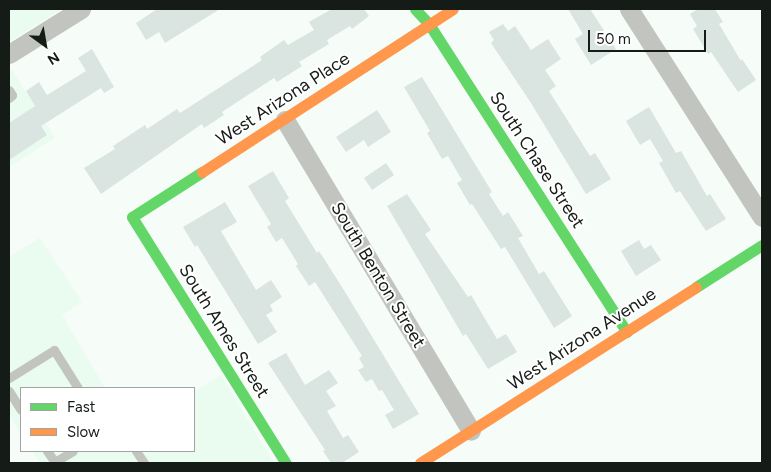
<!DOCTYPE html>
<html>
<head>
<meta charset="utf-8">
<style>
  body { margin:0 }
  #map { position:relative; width:771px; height:472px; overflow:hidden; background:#f6fcf8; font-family:Figtree,sans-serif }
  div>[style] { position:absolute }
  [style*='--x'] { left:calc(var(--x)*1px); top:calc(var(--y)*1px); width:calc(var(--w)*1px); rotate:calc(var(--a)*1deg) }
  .built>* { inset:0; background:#eafbf0 }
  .building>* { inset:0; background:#dae5e2 }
  .lane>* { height:9px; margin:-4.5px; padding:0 4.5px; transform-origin:4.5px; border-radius:4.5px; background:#c1c4bf }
  .street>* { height:19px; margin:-9.5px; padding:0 9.5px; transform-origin:9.5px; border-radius:9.5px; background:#c1c4bf }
  .fast>* { height:11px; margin:-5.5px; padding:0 5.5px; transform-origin:5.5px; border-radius:5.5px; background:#63d668 }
  .slow>* { height:11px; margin:-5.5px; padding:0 5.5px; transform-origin:5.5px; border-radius:5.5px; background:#ff974d }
  span { translate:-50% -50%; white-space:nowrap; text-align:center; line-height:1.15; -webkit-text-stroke:4px #fff; paint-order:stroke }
  .street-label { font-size:18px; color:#151b17 }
  .frame { position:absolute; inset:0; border:10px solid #151b17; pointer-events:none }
  .legend { position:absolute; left:20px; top:387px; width:175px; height:65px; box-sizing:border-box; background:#fff; border:1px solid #a1a4a2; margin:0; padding:6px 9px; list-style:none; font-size:15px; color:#151b17 }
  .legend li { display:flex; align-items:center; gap:10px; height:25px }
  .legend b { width:25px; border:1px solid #a1a4a2 }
  .north { position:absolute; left:20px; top:20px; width:50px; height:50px; -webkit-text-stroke:4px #fff; paint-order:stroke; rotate:148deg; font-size:14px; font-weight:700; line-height:20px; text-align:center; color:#151b17 }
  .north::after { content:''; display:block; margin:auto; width:18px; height:22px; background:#151b17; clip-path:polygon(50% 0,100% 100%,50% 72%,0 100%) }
  .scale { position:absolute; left:588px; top:30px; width:118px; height:22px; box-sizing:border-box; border:2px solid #151b17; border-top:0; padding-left:6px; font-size:15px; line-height:18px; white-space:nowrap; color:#151b17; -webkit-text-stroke:4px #fff; paint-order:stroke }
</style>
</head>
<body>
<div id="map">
  <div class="built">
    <div style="clip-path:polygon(9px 9px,61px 9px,9px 42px)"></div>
    <div style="clip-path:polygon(12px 70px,55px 138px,9px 167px,9px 72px)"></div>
    <div style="clip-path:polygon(40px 238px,82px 302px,62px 315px,105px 388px,21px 388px,21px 434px,9px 414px,9px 257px)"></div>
    <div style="clip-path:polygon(221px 375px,274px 463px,40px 463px,32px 451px,194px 451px,194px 392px)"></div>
  </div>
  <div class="building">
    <div style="clip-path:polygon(157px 9px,220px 9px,165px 43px,159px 32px,146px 40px,136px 23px)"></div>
    <div style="clip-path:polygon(332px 9px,364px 9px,369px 16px,352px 29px,350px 26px,327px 40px,329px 44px,299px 62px,302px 66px,277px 82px,274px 78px,222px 112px,224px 115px,204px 128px,202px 124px,101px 194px,84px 168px,115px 149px,113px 146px,145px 125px,147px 129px,177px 109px,180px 113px,262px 60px,260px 57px,284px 40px,288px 45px,314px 30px,309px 22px)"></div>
    <div style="clip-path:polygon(568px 9px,590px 9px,616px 49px,591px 65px,575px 39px,583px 34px)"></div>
    <div style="clip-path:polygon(698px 9px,715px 9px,723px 22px,719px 24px,741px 61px,742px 59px,756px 80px,738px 92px,711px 52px,708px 54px,693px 29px,697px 26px,690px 14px)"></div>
    <div style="clip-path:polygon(503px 24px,508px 31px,515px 26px,531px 50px,548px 39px,561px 59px,545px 70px,556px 86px,549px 91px,590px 156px,595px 153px,611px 179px,586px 194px,531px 103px,491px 43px,494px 40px,489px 32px)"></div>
    <div style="clip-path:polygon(92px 49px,114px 87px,104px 93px,101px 88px,41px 126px,47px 135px,9px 160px,9px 123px,35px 106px,26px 91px,39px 82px,47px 95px,86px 71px,78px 58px)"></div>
    <div style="clip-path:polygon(422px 77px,492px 192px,489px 194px,503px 216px,508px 212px,523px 236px,518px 238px,539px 274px,544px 271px,572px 316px,554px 328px,505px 247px,501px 249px,472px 204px,470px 205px,457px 183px,462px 180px,448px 156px,442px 159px,427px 133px,430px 131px,404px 87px)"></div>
    <div style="clip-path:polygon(649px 107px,676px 153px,681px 151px,707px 196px,710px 194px,726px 219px,706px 231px,680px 191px,676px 193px,659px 163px,663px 161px,650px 139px,640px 145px,626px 121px)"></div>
    <div style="clip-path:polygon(377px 110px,391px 132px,368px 147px,364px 140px,346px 152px,336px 137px)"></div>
    <div style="clip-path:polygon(386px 163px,394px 175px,372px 190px,364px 178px)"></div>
    <div style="clip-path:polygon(273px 171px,289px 198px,285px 201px,317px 253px,319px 251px,342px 287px,419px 414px,393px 429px,385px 415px,394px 410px,382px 390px,379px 391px,372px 379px,366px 382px,358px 370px,364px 367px,359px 358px,362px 356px,315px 282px,309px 286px,296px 266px,298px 264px,282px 238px,276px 242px,267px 227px,271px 224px,248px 186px)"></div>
    <div style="clip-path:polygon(407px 194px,431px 230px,425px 234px,468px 297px,471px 295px,497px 339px,506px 334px,517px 352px,488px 369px,466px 334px,463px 336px,387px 206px)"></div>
    <div style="clip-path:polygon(225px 202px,237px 222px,221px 231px,256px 290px,271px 280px,282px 297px,270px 305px,273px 311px,266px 315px,277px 332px,258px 344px,197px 245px,195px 247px,183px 227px)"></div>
    <div style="clip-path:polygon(639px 240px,644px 249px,651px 245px,661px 260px,636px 276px,621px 251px)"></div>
    <div style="clip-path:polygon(286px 353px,305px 385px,329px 370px,338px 383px,326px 391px,336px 406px,327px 411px,343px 438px,348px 435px,359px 452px,342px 463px,331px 463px,323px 451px,325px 450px,268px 363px)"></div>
  </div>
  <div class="lane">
    <div style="--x:9;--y:90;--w:6;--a:59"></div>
    <div style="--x:12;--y:95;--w:4;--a:135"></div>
    <div style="--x:9;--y:378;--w:53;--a:-31.9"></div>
    <div style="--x:54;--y:350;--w:45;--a:57.7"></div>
    <div style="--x:9;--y:391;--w:22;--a:58"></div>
    <div style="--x:47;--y:451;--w:14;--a:54"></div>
    <div style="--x:136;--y:451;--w:14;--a:56"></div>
    <div style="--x:53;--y:463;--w:23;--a:-31"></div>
  </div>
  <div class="street">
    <div style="--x:629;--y:9;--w:247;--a:57.4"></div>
    <div style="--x:9;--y:54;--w:85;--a:-32"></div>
    <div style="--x:285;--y:120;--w:362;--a:59.1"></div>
  </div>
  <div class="fast">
    <div style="--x:415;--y:9;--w:21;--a:47"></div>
    <div style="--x:429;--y:24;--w:366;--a:57.3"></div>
    <div style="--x:202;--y:172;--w:83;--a:147.3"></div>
    <div style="--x:132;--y:217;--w:290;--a:58"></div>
    <div style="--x:696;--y:287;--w:78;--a:-32.5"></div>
  </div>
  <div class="slow">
    <div style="--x:202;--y:172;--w:299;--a:-33"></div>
    <div style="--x:420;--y:463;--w:327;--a:-32.5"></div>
  </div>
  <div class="street-label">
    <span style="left:283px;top:99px;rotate:-33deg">West Arizona Place</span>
    <span style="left:537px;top:160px;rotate:57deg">South Chase Street</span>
    <span style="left:378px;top:275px;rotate:59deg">South Benton Street</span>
    <span style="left:224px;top:331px;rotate:58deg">South Ames Street</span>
    <span style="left:582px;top:339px;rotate:-33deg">West Arizona Avenue</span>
  </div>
  <div class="frame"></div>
  <ul class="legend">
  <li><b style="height:6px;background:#63d668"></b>Fast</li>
  <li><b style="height:6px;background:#ff974d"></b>Slow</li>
  </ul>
  <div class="north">N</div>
  <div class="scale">50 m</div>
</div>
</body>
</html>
